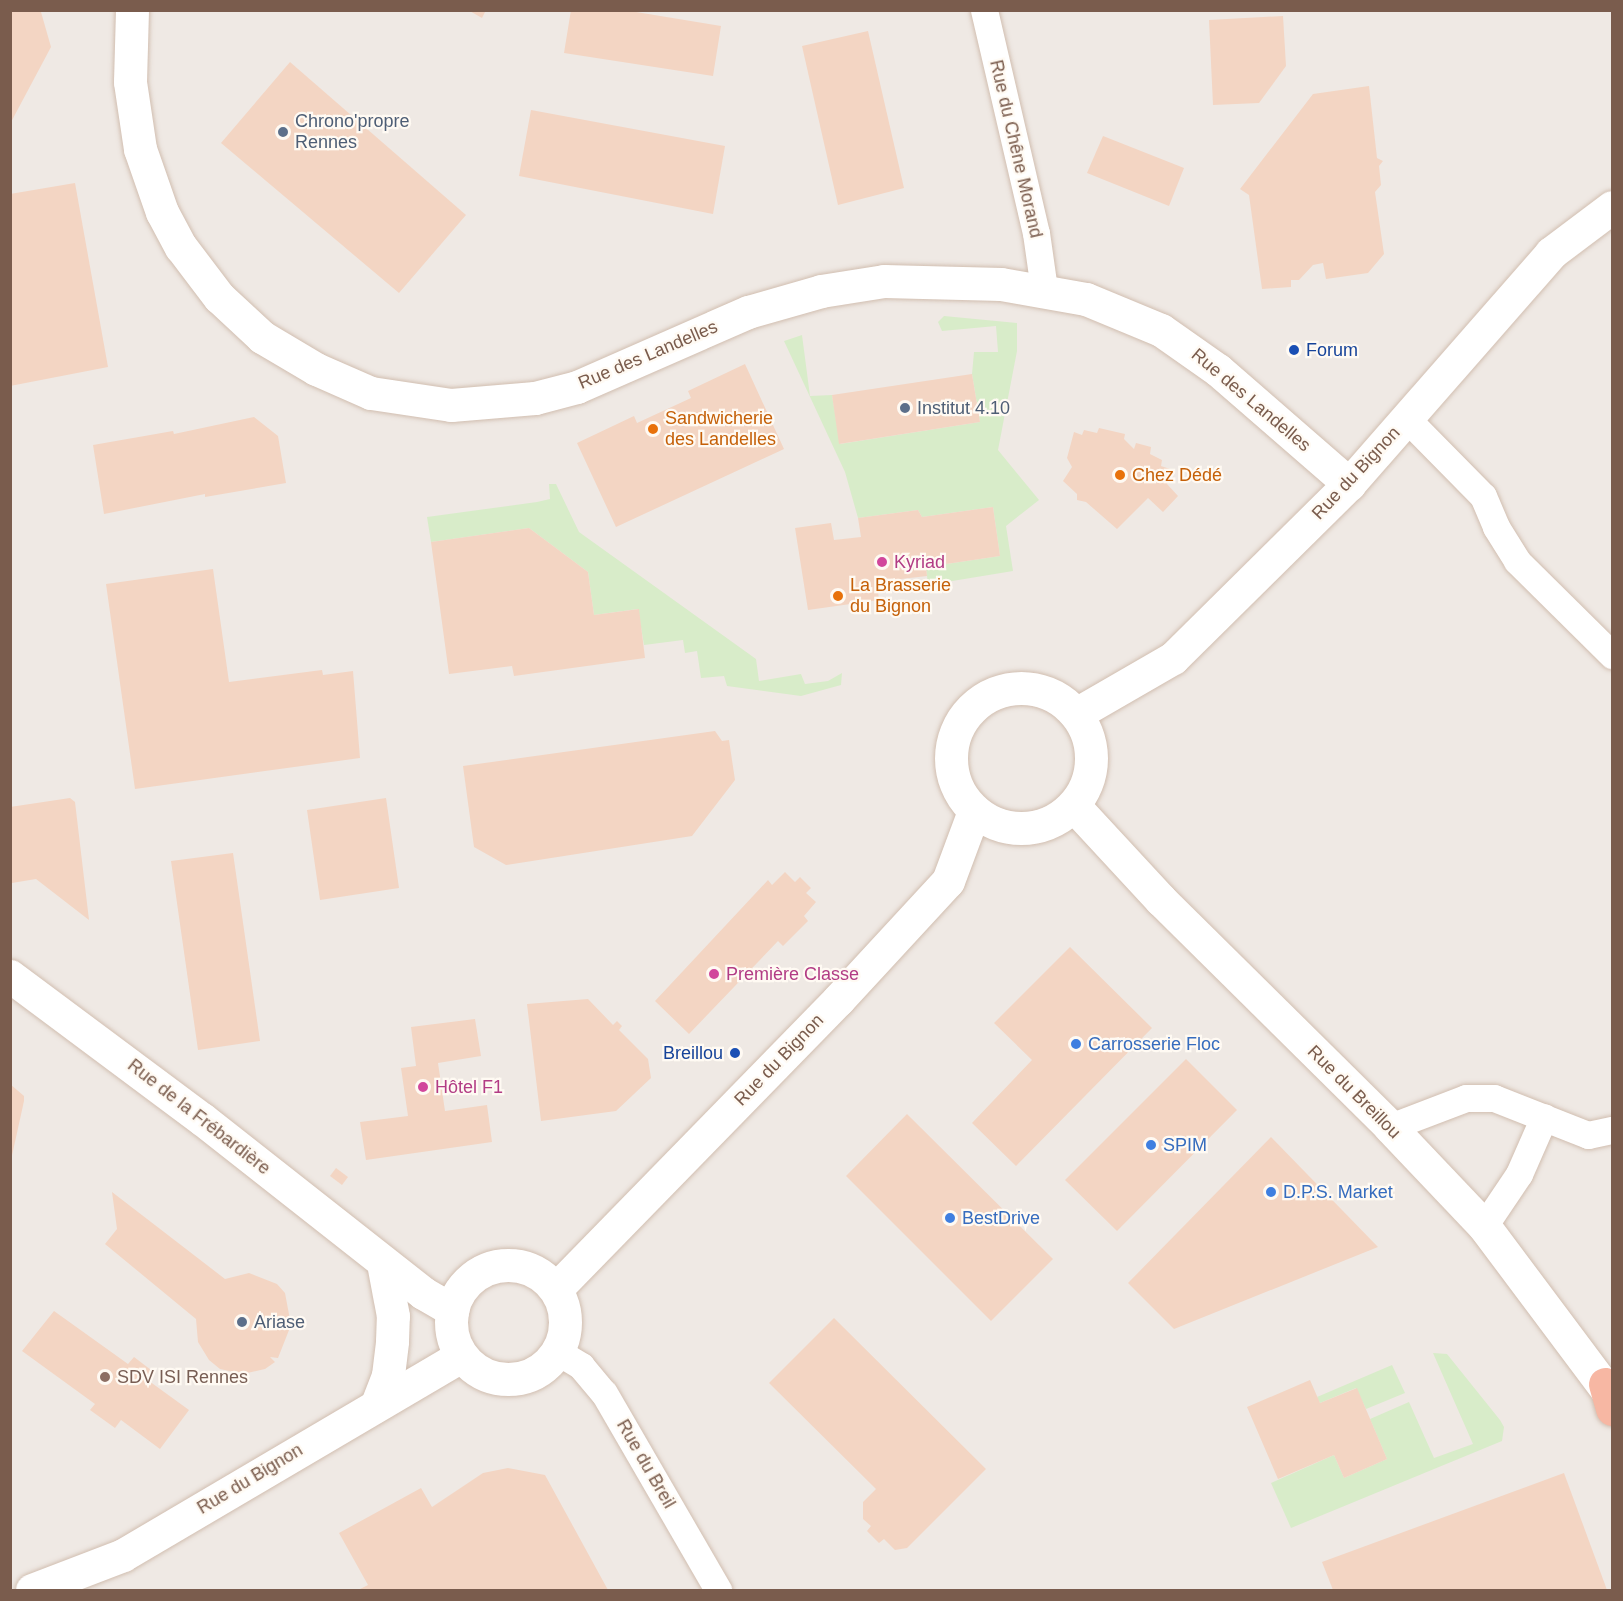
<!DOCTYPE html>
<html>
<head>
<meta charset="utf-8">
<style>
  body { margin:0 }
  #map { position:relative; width:1623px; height:1601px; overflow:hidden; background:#fdf6ec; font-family:Arial,sans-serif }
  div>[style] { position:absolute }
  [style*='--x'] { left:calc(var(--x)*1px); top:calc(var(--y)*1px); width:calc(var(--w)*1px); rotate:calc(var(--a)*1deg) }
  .industrial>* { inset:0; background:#efe9e4 }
  .green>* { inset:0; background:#d8ecc9 }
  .building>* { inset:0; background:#f3d5c3 }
  .roads { filter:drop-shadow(0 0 2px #d1beb0) drop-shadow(0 0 2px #d1beb0) }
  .street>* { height:27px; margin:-13.5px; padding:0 13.5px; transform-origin:13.5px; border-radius:13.5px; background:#fff }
  .secondary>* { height:33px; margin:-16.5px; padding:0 16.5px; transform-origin:16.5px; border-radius:16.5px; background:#fff }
  .secondary>.ring { margin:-16.5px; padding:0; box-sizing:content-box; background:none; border:33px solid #fff; border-radius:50% }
  .highway>* { height:33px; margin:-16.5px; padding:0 16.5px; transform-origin:16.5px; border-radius:16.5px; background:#f7b7a3 }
  .dots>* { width:16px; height:16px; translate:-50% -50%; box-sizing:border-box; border:3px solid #fffaf3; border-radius:50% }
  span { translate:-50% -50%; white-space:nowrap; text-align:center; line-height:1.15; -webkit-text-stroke:4.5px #fffaf3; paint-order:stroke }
  .service-label { font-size:18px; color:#4e5e75 }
  .left { translate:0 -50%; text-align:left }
  .street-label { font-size:18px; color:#7a5c4d }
  .transit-label { font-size:18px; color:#164399 }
  .right { translate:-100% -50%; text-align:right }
  .food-label { font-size:18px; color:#c56008 }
  .hotel-label { font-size:18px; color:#b23c85 }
  .shop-label { font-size:18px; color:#366cbe }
  .education-label { font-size:18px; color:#785e54 }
  .frame { position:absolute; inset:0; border:12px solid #7a5c4d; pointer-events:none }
</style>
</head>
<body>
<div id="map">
  <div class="industrial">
    <div style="clip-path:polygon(11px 11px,1612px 11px,1612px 1590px,11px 1590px)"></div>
  </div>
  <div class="green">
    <div style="clip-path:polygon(944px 316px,1017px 323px,1017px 351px,998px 450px,1039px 500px,1006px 526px,1013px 571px,928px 585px,926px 567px,1000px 556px,993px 507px,922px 517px,918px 510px,858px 518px,845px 472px,784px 341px,802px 335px,810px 396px,832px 395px,840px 444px,980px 422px,972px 374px,974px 352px,998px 352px,996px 326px,942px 331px,938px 322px)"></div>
    <div style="clip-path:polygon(549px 484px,556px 484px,579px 532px,756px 659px,759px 681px,801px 674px,805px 684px,828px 681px,842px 673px,841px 685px,801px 696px,727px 686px,724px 676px,701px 678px,697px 651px,685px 653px,683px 640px,644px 645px,638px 609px,594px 615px,588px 572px,529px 528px,431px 542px,427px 517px,537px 502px,550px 499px)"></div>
    <div style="clip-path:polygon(1433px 1353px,1447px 1354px,1500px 1420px,1504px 1427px,1502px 1441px,1291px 1528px,1271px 1483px,1334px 1455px,1344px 1478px,1387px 1459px,1370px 1419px,1409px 1402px,1434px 1458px,1473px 1444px)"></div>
    <div style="clip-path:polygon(1392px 1365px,1405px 1393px,1366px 1409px,1356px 1388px,1320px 1403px,1317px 1397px)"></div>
  </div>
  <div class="building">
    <div style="clip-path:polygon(10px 10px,41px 12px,51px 47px,10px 124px)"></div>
    <div style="clip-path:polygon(468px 10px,486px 10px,482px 18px)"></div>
    <div style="clip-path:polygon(571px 10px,624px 10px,721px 26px,713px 76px,564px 53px)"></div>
    <div style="clip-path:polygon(1283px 16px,1286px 66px,1259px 103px,1213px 105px,1209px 20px)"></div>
    <div style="clip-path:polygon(868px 31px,904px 188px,838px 205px,802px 46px)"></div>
    <div style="clip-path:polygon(290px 62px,466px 215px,399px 293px,221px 143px)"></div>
    <div style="clip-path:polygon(1369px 86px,1377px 158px,1383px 161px,1379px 166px,1381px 185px,1375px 192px,1384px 254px,1368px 273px,1326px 279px,1323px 263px,1313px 265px,1299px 280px,1291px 280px,1291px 287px,1262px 289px,1249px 195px,1240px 189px,1313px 94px)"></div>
    <div style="clip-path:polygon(531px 110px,725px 146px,713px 214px,519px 176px)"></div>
    <div style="clip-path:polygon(1103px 136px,1184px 168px,1169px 206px,1087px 173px)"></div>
    <div style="clip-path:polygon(75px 183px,108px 367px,10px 386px,10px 194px)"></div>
    <div style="clip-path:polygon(745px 364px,784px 449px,616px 527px,577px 443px,634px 416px,637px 423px,691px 398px,688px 391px)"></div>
    <div style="clip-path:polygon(972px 374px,980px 422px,839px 444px,832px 395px)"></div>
    <div style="clip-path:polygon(254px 417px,278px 436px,286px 483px,205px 497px,205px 494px,104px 514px,93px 445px,173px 431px,174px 434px)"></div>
    <div style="clip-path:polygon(1099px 428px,1125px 434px,1124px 439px,1134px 449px,1136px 443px,1151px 447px,1150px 454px,1162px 460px,1161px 466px,1173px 470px,1167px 484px,1178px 496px,1163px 512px,1148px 498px,1117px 529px,1086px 502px,1077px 500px,1077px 494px,1063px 481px,1072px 467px,1067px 458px,1074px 432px,1082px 435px,1084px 430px,1097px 433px)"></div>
    <div style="clip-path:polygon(993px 507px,1000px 556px,926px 567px,927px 576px,901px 579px,903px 587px,878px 591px,879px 600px,808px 610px,795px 528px,831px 523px,834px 540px,861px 537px,858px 518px,918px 510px,922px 517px)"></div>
    <div style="clip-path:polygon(529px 528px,588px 572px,594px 615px,639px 609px,645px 658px,514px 676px,512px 666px,449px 674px,431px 542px)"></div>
    <div style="clip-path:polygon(213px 569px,229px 682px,322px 670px,323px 675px,353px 671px,360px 758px,135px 789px,106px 584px)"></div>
    <div style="clip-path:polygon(715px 731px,722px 741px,729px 740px,735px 780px,692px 836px,506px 865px,474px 847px,463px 766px)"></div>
    <div style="clip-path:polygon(70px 798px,75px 802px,89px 920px,36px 879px,12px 883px,10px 807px)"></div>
    <div style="clip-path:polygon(386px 798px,399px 888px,320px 900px,307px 810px)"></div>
    <div style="clip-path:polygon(233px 853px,260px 1041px,198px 1050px,171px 861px)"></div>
    <div style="clip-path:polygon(785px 872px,795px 882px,800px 877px,811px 888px,806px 893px,816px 902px,804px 916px,808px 921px,783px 946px,778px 941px,689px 1034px,655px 1001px,768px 880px,772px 885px)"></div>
    <div style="clip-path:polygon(1070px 947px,1152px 1028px,1016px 1166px,972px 1123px,1032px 1060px,994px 1023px)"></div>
    <div style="clip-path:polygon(588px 999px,613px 1025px,617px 1021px,622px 1026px,619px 1030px,648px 1059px,651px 1078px,616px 1111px,541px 1121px,527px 1004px)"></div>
    <div style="clip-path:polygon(475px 1019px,481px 1056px,438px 1063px,445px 1111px,487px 1105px,492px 1142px,366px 1160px,360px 1122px,408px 1116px,401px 1068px,416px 1066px,411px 1027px)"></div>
    <div style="clip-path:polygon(1186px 1059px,1237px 1110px,1117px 1231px,1065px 1180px)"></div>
    <div style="clip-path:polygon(10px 1084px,24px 1096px,24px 1101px,11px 1160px)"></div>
    <div style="clip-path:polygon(907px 1114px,1053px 1259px,991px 1321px,846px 1176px)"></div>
    <div style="clip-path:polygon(1271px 1137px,1378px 1247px,1174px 1329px,1128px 1283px)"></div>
    <div style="clip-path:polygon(336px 1168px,348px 1177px,342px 1185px,330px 1176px)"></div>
    <div style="clip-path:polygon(112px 1192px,225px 1279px,249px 1273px,277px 1284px,285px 1293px,291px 1325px,278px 1358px,270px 1357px,275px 1362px,265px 1369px,243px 1374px,220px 1369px,209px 1360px,198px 1342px,196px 1319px,105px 1244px,117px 1229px)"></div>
    <div style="clip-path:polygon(54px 1311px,128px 1364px,134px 1357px,155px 1373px,149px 1381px,189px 1410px,160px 1449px,121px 1420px,115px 1428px,90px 1410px,95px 1404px,22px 1351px)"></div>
    <div style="clip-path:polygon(834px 1318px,986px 1469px,907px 1548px,895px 1550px,884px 1539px,879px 1543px,867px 1531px,871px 1526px,863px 1519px,863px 1502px,876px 1489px,769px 1383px)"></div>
    <div style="clip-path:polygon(1310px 1380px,1320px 1403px,1357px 1388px,1387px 1459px,1344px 1478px,1334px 1455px,1278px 1479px,1247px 1407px)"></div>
    <div style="clip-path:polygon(508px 1468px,545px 1475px,608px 1590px,358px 1590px,368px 1585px,339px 1533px,421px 1488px,432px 1507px,483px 1473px)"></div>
    <div style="clip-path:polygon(1564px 1473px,1607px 1590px,1333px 1590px,1322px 1562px)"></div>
  </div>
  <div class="roads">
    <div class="street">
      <div style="--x:984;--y:10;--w:229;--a:76.9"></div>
      <div style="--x:1036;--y:233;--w:57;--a:81.9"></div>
      <div style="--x:1407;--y:419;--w:108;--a:45.4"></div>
      <div style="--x:1483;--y:496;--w:34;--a:67"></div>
      <div style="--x:1496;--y:527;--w:40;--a:58"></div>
      <div style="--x:1517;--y:561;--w:134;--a:44.7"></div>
      <div style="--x:1390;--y:1127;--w:81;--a:-20.9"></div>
      <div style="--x:1466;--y:1098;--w:28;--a:0"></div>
      <div style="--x:1494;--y:1098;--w:101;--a:21.5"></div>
      <div style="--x:1588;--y:1135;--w:25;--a:-12"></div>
      <div style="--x:1484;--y:1226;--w:63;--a:-56.1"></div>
      <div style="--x:1519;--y:1174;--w:62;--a:-66.3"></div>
      <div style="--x:558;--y:1352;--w:27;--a:31"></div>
      <div style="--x:581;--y:1366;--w:35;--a:50"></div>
      <div style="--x:604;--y:1393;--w:228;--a:59.9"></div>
    </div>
    <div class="secondary">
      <div style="--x:132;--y:10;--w:72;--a:91.6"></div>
      <div style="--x:130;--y:82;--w:68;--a:81.5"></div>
      <div style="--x:140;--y:149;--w:67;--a:70.8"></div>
      <div style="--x:162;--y:212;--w:40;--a:62"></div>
      <div style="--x:181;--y:247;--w:63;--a:52.8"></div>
      <div style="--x:219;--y:297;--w:59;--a:42.9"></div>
      <div style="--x:262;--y:337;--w:63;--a:30.7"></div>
      <div style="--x:316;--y:369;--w:60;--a:23.6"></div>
      <div style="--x:371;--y:393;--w:81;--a:8.5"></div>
      <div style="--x:451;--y:405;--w:84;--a:-4.8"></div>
      <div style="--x:535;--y:398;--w:43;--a:-14.7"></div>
      <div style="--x:577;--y:387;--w:187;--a:-23.7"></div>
      <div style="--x:748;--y:312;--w:76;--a:-16"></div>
      <div style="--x:821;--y:291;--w:64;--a:-9"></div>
      <div style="--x:884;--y:281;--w:117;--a:1.5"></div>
      <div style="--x:1001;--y:284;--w:86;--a:10"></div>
      <div style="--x:1086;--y:299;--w:81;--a:22.5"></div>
      <div style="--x:1161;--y:330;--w:70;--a:35.1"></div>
      <div style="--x:1218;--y:370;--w:174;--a:41"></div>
      <div class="ring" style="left:951px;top:688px;width:107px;height:107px"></div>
      <div style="--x:1076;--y:714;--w:112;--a:-30"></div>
      <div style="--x:1173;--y:658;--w:247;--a:-44.7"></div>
      <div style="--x:1349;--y:484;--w:307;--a:-48.8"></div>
      <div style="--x:1551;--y:253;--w:76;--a:-37"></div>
      <div style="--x:1074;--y:806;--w:128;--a:47.2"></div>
      <div style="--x:1161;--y:900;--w:322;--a:44.7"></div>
      <div style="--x:1390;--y:1127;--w:137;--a:46.5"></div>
      <div style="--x:1484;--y:1226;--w:214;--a:53.2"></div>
      <div style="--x:10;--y:976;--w:239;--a:36.7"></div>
      <div style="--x:202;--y:1119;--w:281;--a:38.2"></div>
      <div style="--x:423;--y:1293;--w:34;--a:30"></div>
      <div class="ring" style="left:451px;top:1265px;width:81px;height:81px"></div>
      <div style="--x:556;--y:1289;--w:404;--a:-45.7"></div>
      <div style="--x:838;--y:1000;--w:162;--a:-47.3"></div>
      <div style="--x:948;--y:881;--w:75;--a:-69.6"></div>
      <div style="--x:377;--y:1404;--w:31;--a:-69"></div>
      <div style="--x:388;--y:1375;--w:34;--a:-83"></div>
      <div style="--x:392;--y:1341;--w:25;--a:-88"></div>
      <div style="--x:393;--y:1316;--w:54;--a:-100.7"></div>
      <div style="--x:32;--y:1590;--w:97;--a:-21"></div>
      <div style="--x:123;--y:1555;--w:392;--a:-30.5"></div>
    </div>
    <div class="highway">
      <div style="--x:1605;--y:1384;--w:26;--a:74"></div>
    </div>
  </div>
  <div class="dots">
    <div style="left:283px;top:132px;background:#5c6f8a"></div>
    <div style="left:1294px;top:350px;background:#1a4fb4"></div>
    <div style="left:905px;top:408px;background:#5c6f8a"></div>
    <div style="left:653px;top:429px;background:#e8710a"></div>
    <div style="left:1120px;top:475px;background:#e8710a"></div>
    <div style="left:882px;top:562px;background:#d1479c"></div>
    <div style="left:838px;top:596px;background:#e8710a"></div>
    <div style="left:714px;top:974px;background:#d1479c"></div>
    <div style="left:1076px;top:1044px;background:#3f7fe0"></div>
    <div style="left:735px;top:1053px;background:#1a4fb4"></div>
    <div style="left:423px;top:1087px;background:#d1479c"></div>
    <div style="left:1151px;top:1145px;background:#3f7fe0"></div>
    <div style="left:1271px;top:1192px;background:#3f7fe0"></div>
    <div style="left:950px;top:1218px;background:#3f7fe0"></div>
    <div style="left:242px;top:1322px;background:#5c6f8a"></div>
    <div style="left:105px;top:1377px;background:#8d6e63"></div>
  </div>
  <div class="service-label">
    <span class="left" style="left:295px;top:132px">Chrono'propre<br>Rennes</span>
    <span class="left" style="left:917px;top:408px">Institut 4.10</span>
    <span class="left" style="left:254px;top:1322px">Ariase</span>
  </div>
  <div class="street-label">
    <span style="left:1016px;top:149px;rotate:77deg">Rue du Chêne Morand</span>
    <span style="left:648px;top:355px;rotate:-23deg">Rue des Landelles</span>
    <span style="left:1251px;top:400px;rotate:40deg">Rue des Landelles</span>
    <span style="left:1356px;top:473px;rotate:-47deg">Rue du Bignon</span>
    <span style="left:779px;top:1060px;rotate:-46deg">Rue du Bignon</span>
    <span style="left:1354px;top:1092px;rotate:45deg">Rue du Breillou</span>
    <span style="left:199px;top:1117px;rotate:38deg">Rue de la Frébardière</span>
    <span style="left:646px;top:1464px;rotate:60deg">Rue du Breil</span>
    <span style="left:250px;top:1479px;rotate:-31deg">Rue du Bignon</span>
  </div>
  <div class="transit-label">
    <span class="left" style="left:1306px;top:350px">Forum</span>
    <span class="right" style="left:723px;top:1053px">Breillou</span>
  </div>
  <div class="food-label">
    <span class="left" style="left:665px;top:429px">Sandwicherie<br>des Landelles</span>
    <span class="left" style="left:1132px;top:475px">Chez Dédé</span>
    <span class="left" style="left:850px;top:596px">La Brasserie<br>du Bignon</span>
  </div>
  <div class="hotel-label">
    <span class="left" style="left:894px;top:562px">Kyriad</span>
    <span class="left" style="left:726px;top:974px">Première Classe</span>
    <span class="left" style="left:435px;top:1087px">Hôtel F1</span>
  </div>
  <div class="shop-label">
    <span class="left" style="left:1088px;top:1044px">Carrosserie Floc</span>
    <span class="left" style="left:1163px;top:1145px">SPIM</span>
    <span class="left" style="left:1283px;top:1192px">D.P.S. Market</span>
    <span class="left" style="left:962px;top:1218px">BestDrive</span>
  </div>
  <div class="education-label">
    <span class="left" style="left:117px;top:1377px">SDV ISI Rennes</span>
  </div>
  <div class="frame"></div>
</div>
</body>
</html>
